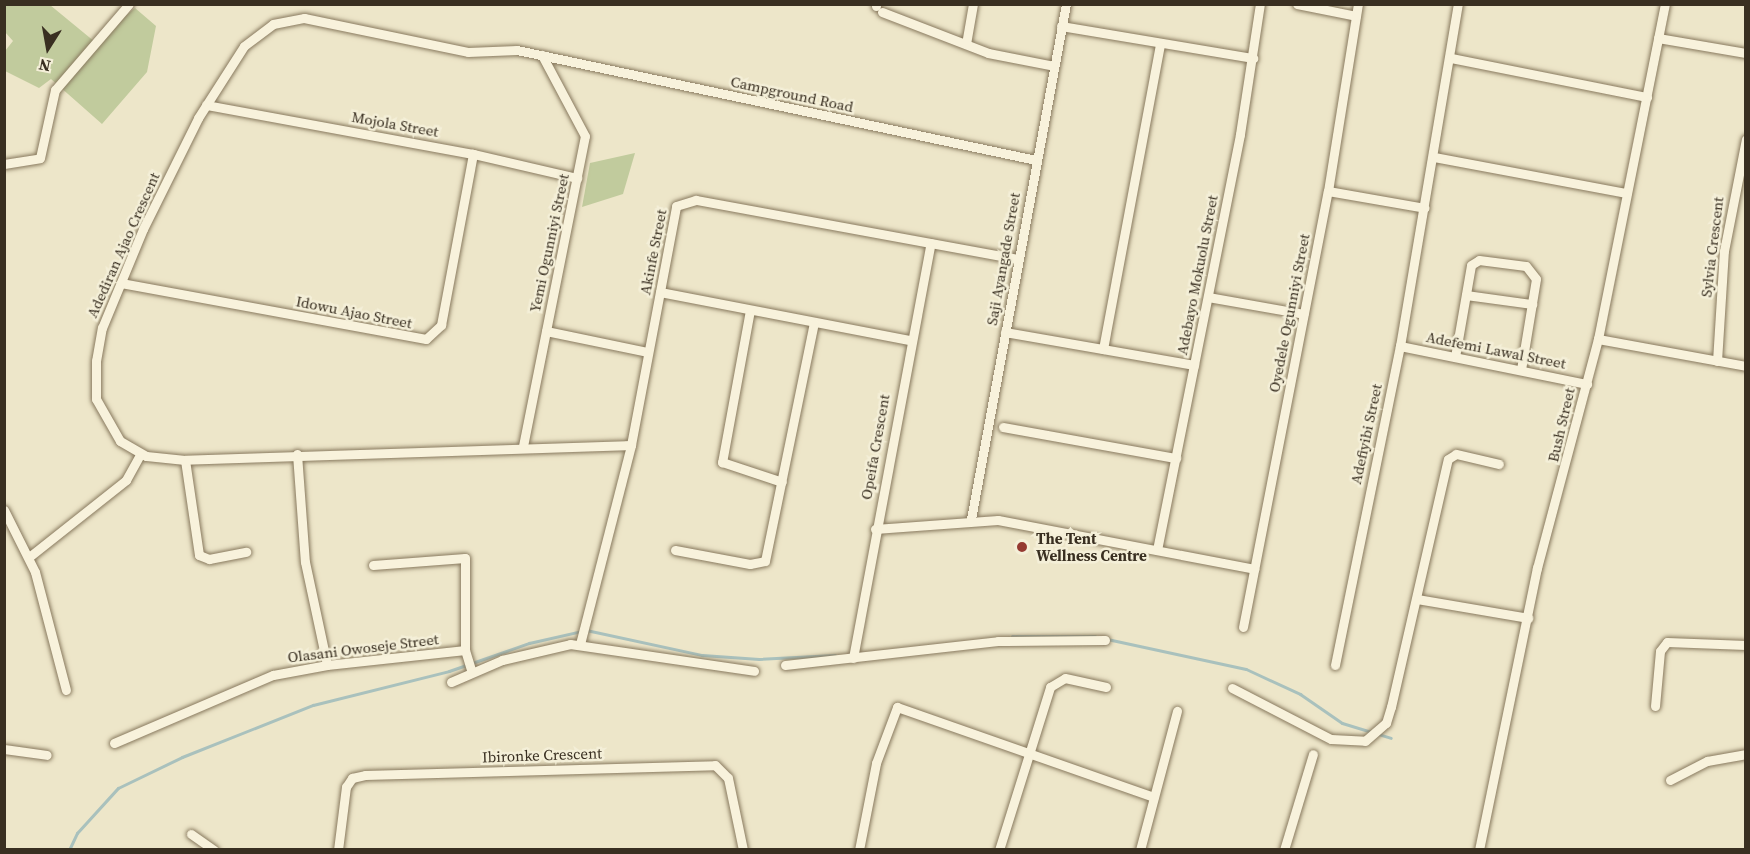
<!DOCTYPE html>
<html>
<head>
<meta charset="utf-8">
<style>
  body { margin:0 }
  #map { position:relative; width:1750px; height:854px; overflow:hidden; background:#ede6c9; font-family:"Source Serif 4",serif }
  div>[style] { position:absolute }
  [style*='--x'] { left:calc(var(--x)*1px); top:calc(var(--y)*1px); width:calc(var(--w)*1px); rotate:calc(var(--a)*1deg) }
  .green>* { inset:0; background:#c1cb9d }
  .stream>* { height:3px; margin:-1.5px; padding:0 1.5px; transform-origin:1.5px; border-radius:1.5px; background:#a9c1bd }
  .roads { filter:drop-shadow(0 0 2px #88795e) drop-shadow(0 0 2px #88795e) }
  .street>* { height:9px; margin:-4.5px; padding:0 4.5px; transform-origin:4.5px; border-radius:4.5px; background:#f8f2dc }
  .dots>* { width:16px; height:16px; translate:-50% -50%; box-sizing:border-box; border:3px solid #f4efd8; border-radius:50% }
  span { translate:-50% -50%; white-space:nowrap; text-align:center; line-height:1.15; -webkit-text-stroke:5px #f4efd8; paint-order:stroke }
  .street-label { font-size:15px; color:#392f21 }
  .poi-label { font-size:15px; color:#392f21; font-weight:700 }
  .left { translate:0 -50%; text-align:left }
  .frame { position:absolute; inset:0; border:6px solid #392f21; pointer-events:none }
  .north { position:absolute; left:18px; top:18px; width:60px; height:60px; -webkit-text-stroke:4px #f4efd8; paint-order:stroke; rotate:191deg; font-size:16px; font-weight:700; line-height:24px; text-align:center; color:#392f21 }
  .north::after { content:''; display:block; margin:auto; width:21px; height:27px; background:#392f21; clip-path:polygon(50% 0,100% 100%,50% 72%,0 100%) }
</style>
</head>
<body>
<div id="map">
  <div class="green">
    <div style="clip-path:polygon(5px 4px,50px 5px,95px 42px,135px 8px,156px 26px,147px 72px,102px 124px,51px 79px,39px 88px,5px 71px,5px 51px,13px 41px,5px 32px)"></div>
    <div style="clip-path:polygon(635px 153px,623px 194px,582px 207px,590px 163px)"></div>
  </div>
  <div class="stream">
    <div style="--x:1012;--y:636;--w:83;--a:0"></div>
    <div style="--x:1107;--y:639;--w:142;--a:12.2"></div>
    <div style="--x:1246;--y:669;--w:60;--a:24.8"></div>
    <div style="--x:1300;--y:694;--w:51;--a:34.6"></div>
    <div style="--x:1342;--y:723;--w:51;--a:17"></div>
    <div style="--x:69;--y:850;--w:19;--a:-65"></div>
    <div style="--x:77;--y:833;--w:61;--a:-47.7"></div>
    <div style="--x:118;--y:788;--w:71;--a:-25.8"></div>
    <div style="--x:182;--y:757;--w:141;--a:-21.7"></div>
    <div style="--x:313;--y:705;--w:140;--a:-14"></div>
    <div style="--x:449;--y:671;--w:85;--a:-19.3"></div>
    <div style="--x:529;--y:643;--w:58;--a:-12.8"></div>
    <div style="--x:586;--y:630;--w:119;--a:12.2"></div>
    <div style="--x:702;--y:655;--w:57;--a:4"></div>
    <div style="--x:759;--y:659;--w:76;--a:-3"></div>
  </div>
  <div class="roads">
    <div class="street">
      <div style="--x:876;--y:4;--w:2;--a:90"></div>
      <div style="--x:1297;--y:4;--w:60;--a:11.5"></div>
      <div style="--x:882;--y:12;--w:114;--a:21.1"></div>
      <div style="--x:988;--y:53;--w:67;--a:11.1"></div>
      <div style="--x:1061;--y:26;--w:195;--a:9.5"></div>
      <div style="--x:1658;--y:38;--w:89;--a:9.7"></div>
      <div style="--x:966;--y:44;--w:41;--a:-80.1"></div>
      <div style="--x:1451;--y:58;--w:200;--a:11.3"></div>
      <div style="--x:206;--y:105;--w:271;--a:10.4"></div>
      <div style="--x:473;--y:154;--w:107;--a:13"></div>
      <div style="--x:1434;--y:157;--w:196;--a:10.6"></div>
      <div style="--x:4;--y:164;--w:36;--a:-9"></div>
      <div style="--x:40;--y:158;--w:70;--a:-77.6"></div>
      <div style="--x:55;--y:90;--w:113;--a:-49.3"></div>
      <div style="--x:1328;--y:191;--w:98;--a:9.9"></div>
      <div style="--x:121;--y:283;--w:310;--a:10.4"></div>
      <div style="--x:426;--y:339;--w:21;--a:-43"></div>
      <div style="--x:441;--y:325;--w:174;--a:-79.4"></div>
      <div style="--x:660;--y:292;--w:255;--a:10.9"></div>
      <div style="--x:1466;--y:295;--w:67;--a:7.8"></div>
      <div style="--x:1208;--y:297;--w:97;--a:10"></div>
      <div style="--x:750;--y:310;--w:155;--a:100.4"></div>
      <div style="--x:722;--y:462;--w:63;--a:18.4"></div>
      <div style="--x:546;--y:331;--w:103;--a:11.7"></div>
      <div style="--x:1005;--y:332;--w:192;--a:9.9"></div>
      <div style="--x:1598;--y:339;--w:150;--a:10.3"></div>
      <div style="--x:1400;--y:346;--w:191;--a:11.5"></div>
      <div style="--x:1103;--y:349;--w:311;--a:-79.4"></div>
      <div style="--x:1455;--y:357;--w:93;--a:-80.1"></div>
      <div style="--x:1471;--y:265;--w:9;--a:-32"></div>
      <div style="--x:1479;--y:260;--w:47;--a:7.3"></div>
      <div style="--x:1526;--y:266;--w:16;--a:52"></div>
      <div style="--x:1536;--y:279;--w:92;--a:99.4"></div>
      <div style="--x:1717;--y:361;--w:110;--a:-86.4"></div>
      <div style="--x:1724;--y:251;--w:114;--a:-78.9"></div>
      <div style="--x:1003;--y:427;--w:176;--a:10.2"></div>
      <div style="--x:631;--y:445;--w:446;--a:178.1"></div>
      <div style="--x:185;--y:460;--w:39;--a:-174"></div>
      <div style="--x:146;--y:456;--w:30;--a:-150"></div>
      <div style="--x:120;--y:441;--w:48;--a:-119.7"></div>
      <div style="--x:96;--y:399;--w:38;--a:-90"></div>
      <div style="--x:96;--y:361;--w:34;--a:-80"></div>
      <div style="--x:102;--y:328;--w:107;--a:-67.5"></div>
      <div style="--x:143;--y:229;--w:124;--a:-63.6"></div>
      <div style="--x:198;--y:118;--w:85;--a:-57.4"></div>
      <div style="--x:244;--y:46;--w:36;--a:-37"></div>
      <div style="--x:273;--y:24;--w:32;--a:-11"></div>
      <div style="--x:304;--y:18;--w:167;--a:11.7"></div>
      <div style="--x:468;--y:52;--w:49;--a:-2.3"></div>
      <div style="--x:517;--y:50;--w:531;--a:11.97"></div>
      <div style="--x:523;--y:446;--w:316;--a:-78.7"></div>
      <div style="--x:585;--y:136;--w:92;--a:-118"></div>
      <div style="--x:297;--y:454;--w:108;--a:85.8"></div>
      <div style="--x:305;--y:562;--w:105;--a:77.9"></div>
      <div style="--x:185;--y:460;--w:96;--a:81.6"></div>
      <div style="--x:199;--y:555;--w:11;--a:22"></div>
      <div style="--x:209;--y:559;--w:38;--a:-11"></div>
      <div style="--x:4;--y:510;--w:69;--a:63.4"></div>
      <div style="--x:35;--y:572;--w:122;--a:75.3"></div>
      <div style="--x:971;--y:519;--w:524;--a:-79.55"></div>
      <div style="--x:875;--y:529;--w:123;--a:-4.2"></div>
      <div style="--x:998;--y:520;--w:261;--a:10.8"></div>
      <div style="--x:675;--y:550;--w:76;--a:10.6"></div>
      <div style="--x:750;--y:564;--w:15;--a:-11"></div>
      <div style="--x:765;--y:561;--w:243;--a:-78.4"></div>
      <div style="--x:1157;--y:550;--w:424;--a:-78.7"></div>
      <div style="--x:1240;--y:134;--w:132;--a:-81.3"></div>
      <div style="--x:29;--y:557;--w:124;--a:-38.4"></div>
      <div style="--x:126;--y:480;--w:29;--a:-61"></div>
      <div style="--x:373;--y:565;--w:92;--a:-4.4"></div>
      <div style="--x:465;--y:558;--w:92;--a:90"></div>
      <div style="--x:1417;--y:599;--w:113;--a:9.7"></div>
      <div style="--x:1243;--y:627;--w:444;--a:-79"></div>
      <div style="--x:1328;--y:191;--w:189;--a:-80.9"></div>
      <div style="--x:580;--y:644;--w:205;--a:-75.6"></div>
      <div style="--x:631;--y:445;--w:243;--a:-79.3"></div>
      <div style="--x:676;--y:206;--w:21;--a:-17"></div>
      <div style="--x:696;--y:200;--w:328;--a:10.4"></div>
      <div style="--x:853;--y:658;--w:422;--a:-79.4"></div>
      <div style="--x:785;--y:665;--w:214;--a:-6.4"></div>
      <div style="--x:998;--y:641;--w:107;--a:-0.5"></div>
      <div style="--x:1335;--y:665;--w:326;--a:-78.5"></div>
      <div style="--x:1400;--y:346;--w:347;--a:-80.4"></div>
      <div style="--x:451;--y:682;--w:56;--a:-23.3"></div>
      <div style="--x:502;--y:660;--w:70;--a:-13.2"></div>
      <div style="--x:570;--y:644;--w:186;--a:8.3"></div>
      <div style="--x:1232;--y:688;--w:111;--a:27.3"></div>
      <div style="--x:1331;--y:739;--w:34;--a:3"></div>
      <div style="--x:1365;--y:741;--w:28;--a:-41"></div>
      <div style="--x:1386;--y:723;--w:17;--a:-73"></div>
      <div style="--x:1391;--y:707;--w:254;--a:-77.1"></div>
      <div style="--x:1448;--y:459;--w:9;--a:-32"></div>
      <div style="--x:1456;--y:454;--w:44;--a:13.1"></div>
      <div style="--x:1655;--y:706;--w:55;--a:-84.8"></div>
      <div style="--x:1660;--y:651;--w:11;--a:-52"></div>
      <div style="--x:1667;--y:642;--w:79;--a:2.2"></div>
      <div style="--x:114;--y:743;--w:173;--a:-23.2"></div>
      <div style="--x:273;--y:675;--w:55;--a:-10.5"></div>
      <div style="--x:327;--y:665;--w:139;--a:-6.2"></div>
      <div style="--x:465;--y:650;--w:21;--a:73"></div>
      <div style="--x:4;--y:749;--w:43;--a:7.9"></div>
      <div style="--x:1670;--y:780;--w:42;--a:-27.2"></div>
      <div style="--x:1707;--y:761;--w:40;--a:-10"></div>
      <div style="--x:191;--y:834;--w:28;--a:35"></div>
      <div style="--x:338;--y:850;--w:64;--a:-82.8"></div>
      <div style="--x:346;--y:787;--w:11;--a:-56"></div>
      <div style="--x:352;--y:778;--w:13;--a:-13"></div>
      <div style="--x:365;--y:775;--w:350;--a:-1.6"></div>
      <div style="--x:715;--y:765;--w:18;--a:45"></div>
      <div style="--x:728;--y:778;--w:74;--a:78.2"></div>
      <div style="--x:859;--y:850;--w:89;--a:-78.9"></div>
      <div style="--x:876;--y:763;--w:60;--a:-69.4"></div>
      <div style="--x:897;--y:707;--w:272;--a:19.3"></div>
      <div style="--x:999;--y:850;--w:171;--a:-72.6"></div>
      <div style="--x:1050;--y:687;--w:17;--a:-31"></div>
      <div style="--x:1065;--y:678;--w:42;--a:12.4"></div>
      <div style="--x:1140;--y:850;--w:144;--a:-75.1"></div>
      <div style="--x:1284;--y:850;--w:100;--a:-73.2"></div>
      <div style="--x:1479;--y:850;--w:288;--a:-78.4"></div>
      <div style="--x:1537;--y:568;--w:237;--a:-75.1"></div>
      <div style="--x:1598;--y:339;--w:342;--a:-78.7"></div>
    </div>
  </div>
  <div class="dots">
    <div style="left:1022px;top:547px;background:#953a31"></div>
  </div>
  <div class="street-label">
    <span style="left:792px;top:94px;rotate:12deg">Campground Road</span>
    <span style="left:395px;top:124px;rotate:10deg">Mojola Street</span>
    <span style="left:549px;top:243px;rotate:-78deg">Yemi Ogunniyi Street</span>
    <span style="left:123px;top:245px;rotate:-66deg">Adediran Ajao Crescent</span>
    <span style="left:1712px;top:247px;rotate:-83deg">Sylvia Crescent</span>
    <span style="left:653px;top:252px;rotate:-79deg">Akinfe Street</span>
    <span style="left:1003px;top:259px;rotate:-80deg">Saji Ayangade Street</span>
    <span style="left:1197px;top:275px;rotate:-79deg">Adebayo Mokuolu Street</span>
    <span style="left:354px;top:312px;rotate:11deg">Idowu Ajao Street</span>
    <span style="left:1289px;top:313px;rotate:-79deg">Oyedele Ogunniyi Street</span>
    <span style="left:1496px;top:350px;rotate:11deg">Adefemi Lawal Street</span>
    <span style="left:1561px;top:425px;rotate:-77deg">Bush Street</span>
    <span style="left:1366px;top:434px;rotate:-78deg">Adefiyibi Street</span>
    <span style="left:875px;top:447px;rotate:-80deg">Opeifa Crescent</span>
    <span style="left:363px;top:648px;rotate:-7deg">Olasani Owoseje Street</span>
    <span style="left:542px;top:755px;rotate:-2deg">Ibironke Crescent</span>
  </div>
  <div class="poi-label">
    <span class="left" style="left:1036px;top:547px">The Tent<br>Wellness Centre</span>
  </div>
  <div class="frame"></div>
  <div class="north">N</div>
</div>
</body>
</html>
